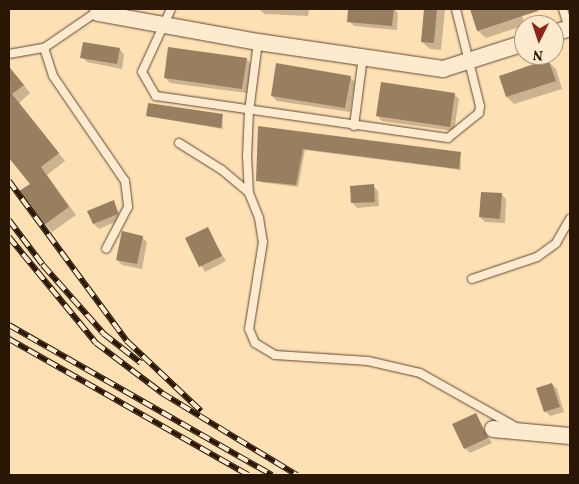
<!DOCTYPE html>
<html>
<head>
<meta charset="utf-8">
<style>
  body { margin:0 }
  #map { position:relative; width:579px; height:484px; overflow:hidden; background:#fee0b5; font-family:Vollkorn,serif }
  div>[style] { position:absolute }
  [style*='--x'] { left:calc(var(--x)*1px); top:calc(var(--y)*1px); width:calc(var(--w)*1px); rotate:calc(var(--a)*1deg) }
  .shadow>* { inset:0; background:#0003 }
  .building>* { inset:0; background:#987f60 }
  .roads { filter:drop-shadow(0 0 1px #5e4830) drop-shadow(0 0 1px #5e4830) }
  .lane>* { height:8px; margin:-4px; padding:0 4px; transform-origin:4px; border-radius:4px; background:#feebcf }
  .street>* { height:16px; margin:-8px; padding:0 8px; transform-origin:8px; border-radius:8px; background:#feebcf }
  .rail>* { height:5.5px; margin-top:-2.75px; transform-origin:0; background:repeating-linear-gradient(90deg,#feebcf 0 11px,#291604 0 22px); box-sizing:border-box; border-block:1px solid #291604 }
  span { translate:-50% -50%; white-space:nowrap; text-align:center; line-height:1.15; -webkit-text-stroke:5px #feebcf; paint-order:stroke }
  .frame { position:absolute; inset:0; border:10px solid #291604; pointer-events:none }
  .north { position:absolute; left:514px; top:15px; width:50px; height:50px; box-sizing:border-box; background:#feebcf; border:1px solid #a9967e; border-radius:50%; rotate:184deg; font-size:14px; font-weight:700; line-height:20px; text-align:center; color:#291604 }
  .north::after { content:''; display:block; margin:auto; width:18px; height:22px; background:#8f2418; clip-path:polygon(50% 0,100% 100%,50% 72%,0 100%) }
</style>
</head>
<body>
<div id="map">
  <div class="shadow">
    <div style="clip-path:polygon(259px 9px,309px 9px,308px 16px,264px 14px)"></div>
    <div style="clip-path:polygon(350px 9px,394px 9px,398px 13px,397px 30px,354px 26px,349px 21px)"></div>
    <div style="clip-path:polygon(425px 9px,445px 9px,441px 50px,430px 49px,422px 42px)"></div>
    <div style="clip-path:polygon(471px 9px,520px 9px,525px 25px,486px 38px,478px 31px)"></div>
    <div style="clip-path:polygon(119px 49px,124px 54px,122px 69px,87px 62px,82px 57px)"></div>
    <div style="clip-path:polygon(246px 59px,251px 64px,247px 93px,170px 83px,165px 78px)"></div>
    <div style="clip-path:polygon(548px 61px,556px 69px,562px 89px,514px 104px,507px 97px,500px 76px)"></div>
    <div style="clip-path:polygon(9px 66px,30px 93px,19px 103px,65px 161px,47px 175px,76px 215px,52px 232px,45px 224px,32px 184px,9px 156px)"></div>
    <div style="clip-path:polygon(350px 77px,355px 82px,350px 112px,277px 101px,272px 96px)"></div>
    <div style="clip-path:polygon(454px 94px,459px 99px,454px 131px,382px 121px,377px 116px)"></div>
    <div style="clip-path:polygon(222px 115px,223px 129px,147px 116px)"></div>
    <div style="clip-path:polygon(259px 128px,460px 153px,461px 170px,305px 150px,298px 187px,260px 182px)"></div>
    <div style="clip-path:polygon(373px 186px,378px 191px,379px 206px,357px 208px,352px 202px)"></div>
    <div style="clip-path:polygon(501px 194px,506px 199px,505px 223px,485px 222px,480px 217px)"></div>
    <div style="clip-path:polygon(114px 202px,122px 219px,99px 229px,94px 224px)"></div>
    <div style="clip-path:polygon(207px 229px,226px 261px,205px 272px,187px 239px)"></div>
    <div style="clip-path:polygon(142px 237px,147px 242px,142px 269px,122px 265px,117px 260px)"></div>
    <div style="clip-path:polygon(552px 384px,557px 389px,564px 412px,550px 416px,545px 411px)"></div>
    <div style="clip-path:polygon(475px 414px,492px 443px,470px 453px,465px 448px)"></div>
  </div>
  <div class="building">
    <div style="clip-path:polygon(348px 9px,394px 9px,392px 26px,347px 22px)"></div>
    <div style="clip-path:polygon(424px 9px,437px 9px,434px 43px,421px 42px)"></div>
    <div style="clip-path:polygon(470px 9px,538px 9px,538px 11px,477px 31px)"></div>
    <div style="clip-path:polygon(83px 42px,120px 48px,117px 64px,80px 58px)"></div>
    <div style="clip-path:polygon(168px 47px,247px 58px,242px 89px,164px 78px)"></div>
    <div style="clip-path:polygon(548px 59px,556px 81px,506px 97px,499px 76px)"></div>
    <div style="clip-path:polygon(276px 63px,351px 76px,345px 108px,271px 96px)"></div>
    <div style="clip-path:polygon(9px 67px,24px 85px,12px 94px,59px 153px,41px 167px,69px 207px,44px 225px,19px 191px,30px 184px,9px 158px)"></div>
    <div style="clip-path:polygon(381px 82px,455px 93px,450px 127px,376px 116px)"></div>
    <div style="clip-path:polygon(148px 103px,223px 114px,221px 128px,146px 116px)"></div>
    <div style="clip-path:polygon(258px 126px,461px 152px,459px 169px,303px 149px,296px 185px,256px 181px)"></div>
    <div style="clip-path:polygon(374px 184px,375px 202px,351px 203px,350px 186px)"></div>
    <div style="clip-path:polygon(481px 192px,502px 193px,500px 219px,479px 217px)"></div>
    <div style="clip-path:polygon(114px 200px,118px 214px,93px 224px,87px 211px)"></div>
    <div style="clip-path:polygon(208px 227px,222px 256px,199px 267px,185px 238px)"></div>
    <div style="clip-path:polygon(122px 231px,143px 236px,137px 264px,116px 260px)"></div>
    <div style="clip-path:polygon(552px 383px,560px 407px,544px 412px,536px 388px)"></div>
    <div style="clip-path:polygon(476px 413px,488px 438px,464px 449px,452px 424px)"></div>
  </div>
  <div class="roads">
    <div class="lane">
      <div style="--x:171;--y:9;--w:69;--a:114.7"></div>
      <div style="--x:142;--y:72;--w:28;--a:60"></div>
      <div style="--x:156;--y:96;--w:295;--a:8.2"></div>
      <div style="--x:448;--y:138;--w:40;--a:-39"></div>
      <div style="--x:479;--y:113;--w:7;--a:-82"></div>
      <div style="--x:480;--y:106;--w:100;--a:-103.9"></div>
      <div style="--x:563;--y:9;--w:21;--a:73"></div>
      <div style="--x:98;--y:11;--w:65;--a:145.6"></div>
      <div style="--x:44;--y:48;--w:29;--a:72"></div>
      <div style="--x:53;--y:76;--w:127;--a:55.6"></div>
      <div style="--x:125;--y:181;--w:26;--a:83"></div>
      <div style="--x:128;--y:207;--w:47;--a:117.6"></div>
      <div style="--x:258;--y:42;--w:70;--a:97.4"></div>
      <div style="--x:249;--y:111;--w:45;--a:92.5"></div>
      <div style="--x:247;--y:156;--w:37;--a:87"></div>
      <div style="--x:249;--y:193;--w:27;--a:68"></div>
      <div style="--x:259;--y:218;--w:24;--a:81"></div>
      <div style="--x:263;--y:242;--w:88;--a:99.1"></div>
      <div style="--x:249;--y:329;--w:15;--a:67"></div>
      <div style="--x:255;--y:343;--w:23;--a:31"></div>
      <div style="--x:275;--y:355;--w:93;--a:3.7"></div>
      <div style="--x:368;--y:361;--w:53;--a:13"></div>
      <div style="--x:420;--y:373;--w:108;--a:29.4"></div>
      <div style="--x:9;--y:54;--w:36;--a:-10"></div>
      <div style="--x:354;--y:126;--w:70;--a:-82.6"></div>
      <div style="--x:179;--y:143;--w:51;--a:32.1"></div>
      <div style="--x:222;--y:170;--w:35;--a:40"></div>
      <div style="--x:472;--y:279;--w:69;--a:-18.7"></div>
      <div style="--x:537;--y:257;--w:24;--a:-36"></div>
      <div style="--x:556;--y:243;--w:28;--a:-60"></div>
    </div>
    <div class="street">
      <div style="--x:98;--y:13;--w:163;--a:10.3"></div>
      <div style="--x:258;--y:42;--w:187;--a:8.3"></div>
      <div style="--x:443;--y:69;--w:85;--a:-17.8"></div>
      <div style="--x:554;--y:33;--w:17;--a:-17"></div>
      <div style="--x:493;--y:429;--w:77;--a:5.2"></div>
    </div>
  </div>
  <div class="rail">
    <div style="--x:9;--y:181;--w:199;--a:53.6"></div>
    <div style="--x:127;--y:341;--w:102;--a:43.4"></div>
    <div style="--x:9;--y:220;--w:56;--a:52.9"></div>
    <div style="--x:43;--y:265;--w:92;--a:48.5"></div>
    <div style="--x:104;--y:334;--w:47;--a:38.1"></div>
    <div style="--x:9;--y:237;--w:137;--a:50.6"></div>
    <div style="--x:96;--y:343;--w:83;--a:37.1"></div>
    <div style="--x:162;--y:393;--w:158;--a:31.3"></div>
    <div style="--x:9;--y:325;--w:303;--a:29.7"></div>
    <div style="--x:9;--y:339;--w:275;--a:29.6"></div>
  </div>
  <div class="frame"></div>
  <div class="north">N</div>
</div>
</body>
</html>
